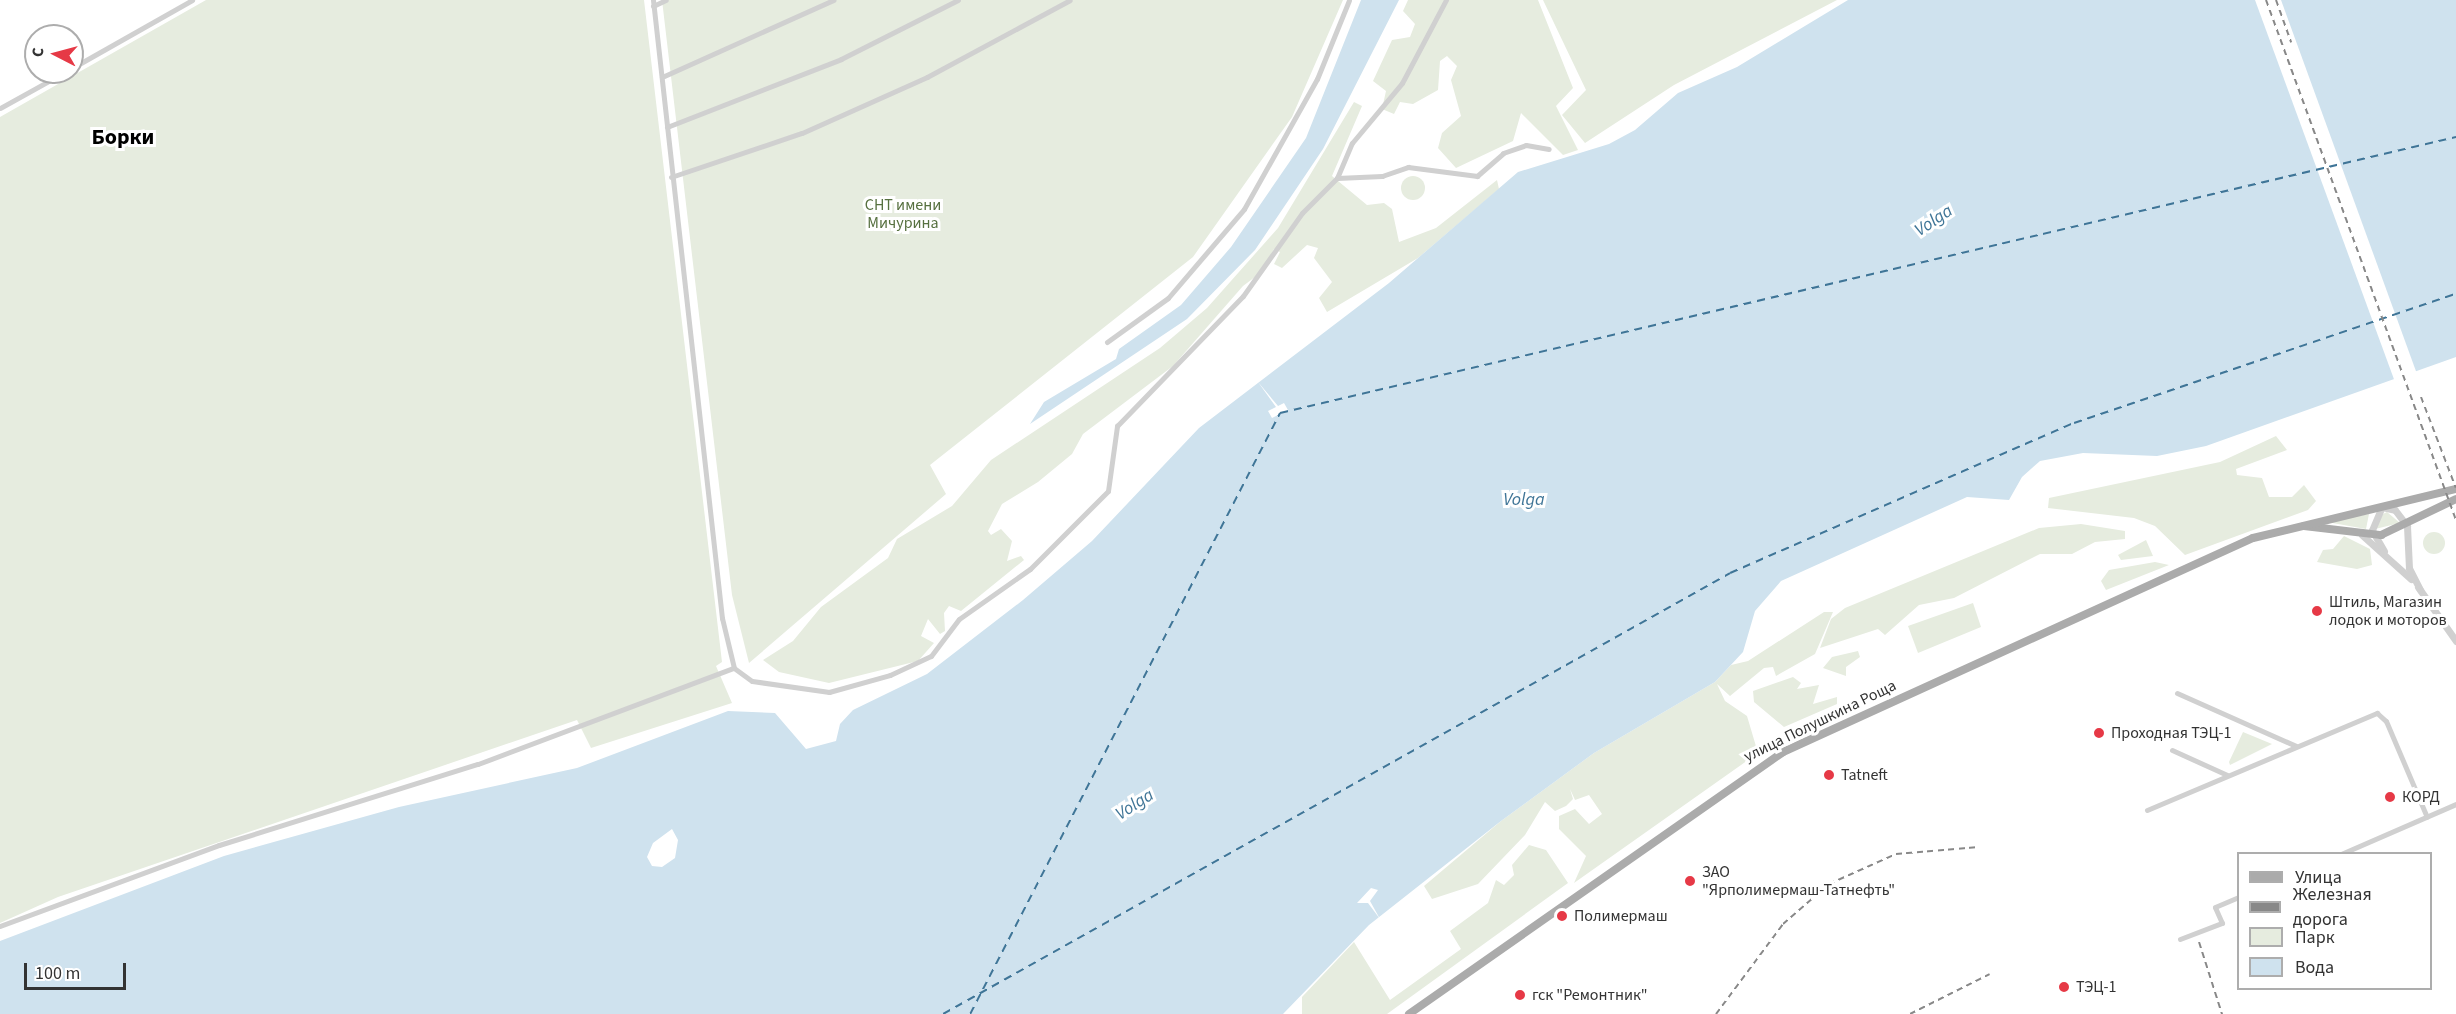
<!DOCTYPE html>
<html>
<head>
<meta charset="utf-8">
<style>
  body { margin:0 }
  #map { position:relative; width:2456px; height:1014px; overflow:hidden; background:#fff; font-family:"Source Sans 3",sans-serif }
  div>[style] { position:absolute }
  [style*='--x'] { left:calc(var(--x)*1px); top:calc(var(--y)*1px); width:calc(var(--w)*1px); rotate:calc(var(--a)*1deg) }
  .green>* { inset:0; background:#e6ecdf }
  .round { border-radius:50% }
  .water>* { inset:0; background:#cfe2ee }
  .pier>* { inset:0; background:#fff }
  .ferry>* { height:1.5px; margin-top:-0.75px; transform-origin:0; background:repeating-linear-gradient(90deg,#3f7597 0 8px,transparent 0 14px) }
  .minor>* { height:5px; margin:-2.5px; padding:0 2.5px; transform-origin:2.5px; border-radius:2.5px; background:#d0d0d0 }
  .tertiary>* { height:7px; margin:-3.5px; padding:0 3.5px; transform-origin:3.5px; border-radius:3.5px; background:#d0d0d0 }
  .primary>* { height:8px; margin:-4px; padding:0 4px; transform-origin:4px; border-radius:4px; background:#ababab }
  .rail>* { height:2px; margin-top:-1px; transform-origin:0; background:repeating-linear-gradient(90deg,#888 0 6px,transparent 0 10.5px) }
  .dots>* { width:16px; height:16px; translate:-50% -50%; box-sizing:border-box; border:3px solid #fff; border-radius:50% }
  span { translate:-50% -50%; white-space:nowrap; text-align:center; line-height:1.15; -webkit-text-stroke:6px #fff; paint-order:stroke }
  .park-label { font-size:16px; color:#56703f }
  .poi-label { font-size:16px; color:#333 }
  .left { translate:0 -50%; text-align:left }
  .street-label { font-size:16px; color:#333 }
  .water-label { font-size:18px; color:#3f7597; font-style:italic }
  .district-label { font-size:22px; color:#000; font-weight:700 }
  .legend { position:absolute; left:2237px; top:852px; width:195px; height:138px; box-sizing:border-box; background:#fff; border:2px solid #adadad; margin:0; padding:8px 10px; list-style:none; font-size:18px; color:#333 }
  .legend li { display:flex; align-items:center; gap:12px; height:30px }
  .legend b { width:30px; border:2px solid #adadad }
  .north { position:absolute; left:24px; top:24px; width:60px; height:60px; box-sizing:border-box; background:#fff; border:2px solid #adadad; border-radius:50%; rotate:276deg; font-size:16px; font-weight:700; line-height:24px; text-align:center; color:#333 }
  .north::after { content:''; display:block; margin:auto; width:21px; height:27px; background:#e63946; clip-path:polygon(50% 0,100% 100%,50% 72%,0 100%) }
  .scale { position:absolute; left:24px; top:963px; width:102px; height:27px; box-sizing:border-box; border:3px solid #333; border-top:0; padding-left:8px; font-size:18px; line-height:21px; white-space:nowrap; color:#333; -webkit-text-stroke:4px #fff; paint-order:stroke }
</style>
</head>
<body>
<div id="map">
  <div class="green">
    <div style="clip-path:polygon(206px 0,644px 0,722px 662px,716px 666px,732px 703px,591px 748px,577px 720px,58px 897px,0 923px,0 117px)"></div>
    <div style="clip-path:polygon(662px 0,1343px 0,1292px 117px,1193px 257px,930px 465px,946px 494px,749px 663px,732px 595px)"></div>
    <div style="clip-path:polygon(1408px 0,1538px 0,1573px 88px,1556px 106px,1578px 150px,1563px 155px,1521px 113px,1513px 141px,1456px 168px,1438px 148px,1442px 133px,1461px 116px,1451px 80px,1457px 66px,1447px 56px,1440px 61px,1438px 90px,1413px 104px,1400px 102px,1394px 114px,1382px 109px,1386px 91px,1373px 81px,1392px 40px,1410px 37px,1415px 24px,1403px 11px)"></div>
    <div style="clip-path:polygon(1543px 0,1837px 0,1674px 85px,1585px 143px,1562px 115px,1586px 90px)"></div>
    <div style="clip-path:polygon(1354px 102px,1362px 106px,1332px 176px,1367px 205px,1384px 203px,1392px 209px,1399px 242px,1436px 228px,1497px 180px,1499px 189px,1418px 258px,1327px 312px,1319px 298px,1332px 282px,1314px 258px,1318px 248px,1307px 245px,1282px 268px,1274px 264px,1280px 252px,1274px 249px,1263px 271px,1243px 286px,1173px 366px,1083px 434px,1072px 454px,1038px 482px,1002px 504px,988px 531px,991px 535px,1001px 529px,1012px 541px,1007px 561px,1021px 556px,1024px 560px,961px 611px,949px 606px,944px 613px,945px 631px,940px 634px,928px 619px,921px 636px,934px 643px,918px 661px,829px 683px,779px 672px,763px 660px,793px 641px,821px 607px,888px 558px,897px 539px,952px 506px,991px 460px,1160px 348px,1207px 308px,1278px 228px)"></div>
    <div class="round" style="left:1401px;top:176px;width:24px;height:24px"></div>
    <div style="clip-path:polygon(2276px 436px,2287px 450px,2236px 469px,2237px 475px,2262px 478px,2269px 497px,2292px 497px,2304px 485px,2316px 501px,2308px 510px,2185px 555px,2155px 526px,2134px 518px,2048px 508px,2049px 498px,2220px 462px)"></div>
    <div style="clip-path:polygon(2387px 512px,2400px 523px,2375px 529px,2381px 515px)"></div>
    <div style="clip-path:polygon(2369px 514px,2366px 529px,2327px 522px)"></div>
    <div style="clip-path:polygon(2081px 524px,2125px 531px,2125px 539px,2095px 542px,2072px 554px,2040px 554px,1954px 598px,1919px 605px,1885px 635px,1878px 629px,1820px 648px,1831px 619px,1845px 608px,2039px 528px)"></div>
    <div class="round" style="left:2423px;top:532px;width:22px;height:22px"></div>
    <div style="clip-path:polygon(2344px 536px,2370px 549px,2372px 565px,2357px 569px,2317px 562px,2323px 550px,2333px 549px)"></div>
    <div style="clip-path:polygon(2146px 540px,2153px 556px,2121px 560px,2118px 555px)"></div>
    <div style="clip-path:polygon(2155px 562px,2169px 565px,2106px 590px,2101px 581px,2109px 570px)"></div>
    <div style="clip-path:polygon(1973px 603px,1981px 627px,1918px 653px,1908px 626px)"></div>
    <div style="clip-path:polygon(1824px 612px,1833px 612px,1815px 654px,1776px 676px,1773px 667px,1764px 668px,1730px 696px,1717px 684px,1725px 701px,1747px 716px,1758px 753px,1574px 883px,1586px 856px,1559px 829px,1559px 816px,1575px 809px,1589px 824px,1602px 814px,1589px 795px,1575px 800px,1570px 789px,1573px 799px,1566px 806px,1555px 811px,1545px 802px,1525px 835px,1478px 884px,1432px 899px,1424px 886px,1501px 821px,1594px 753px,1715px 682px,1731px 665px,1748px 661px)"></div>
    <div style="clip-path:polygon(1858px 651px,1860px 657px,1846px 667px,1846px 676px,1823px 668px,1832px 657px)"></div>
    <div style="clip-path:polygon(1793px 677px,1801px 683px,1797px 689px,1819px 685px,1813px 704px,1837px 697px,1837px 704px,1784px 727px,1754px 702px,1753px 691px)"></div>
    <div style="clip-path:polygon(2243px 732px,2272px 744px,2230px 765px,2229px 762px)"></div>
    <div style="clip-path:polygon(1529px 845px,1546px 850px,1568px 883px,1387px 1014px,1302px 1014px,1302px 997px,1354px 942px,1390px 1000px,1461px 949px,1450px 931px,1488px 903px,1496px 880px,1504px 885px,1514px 875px,1512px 865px)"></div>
  </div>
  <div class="water">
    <div style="clip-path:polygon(1361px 0,1399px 0,1323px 149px,1255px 250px,1187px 319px,1030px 424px,1044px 402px,1116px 359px,1119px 349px,1181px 305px,1231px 247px,1306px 138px)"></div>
    <div style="clip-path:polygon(evenodd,1848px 0,2456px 0,2456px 357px,2206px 446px,2157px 456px,2083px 453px,2040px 461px,2022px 477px,2009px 500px,1967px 497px,1781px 581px,1755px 611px,1743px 652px,1715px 682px,1594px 753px,1501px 821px,1369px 925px,1283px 1014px,0 1014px,0 941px,224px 856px,399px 807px,577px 768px,728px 711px,775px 713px,806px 749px,836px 741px,840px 724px,853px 710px,927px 674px,1023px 600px,1092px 541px,1199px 428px,1389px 283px,1518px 172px,1609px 144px,1635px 130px,1678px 93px,1737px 67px,1848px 0,672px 829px,678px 840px,675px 858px,662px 867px,652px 866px,647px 857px,653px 843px,672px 829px)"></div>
  </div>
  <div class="pier">
    <div style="clip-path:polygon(2255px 0,2281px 0,2417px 374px,2395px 382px)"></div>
    <div style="clip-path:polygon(1258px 382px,1278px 406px,1284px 403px,1288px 410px,1272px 418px,1268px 411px,1276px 407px)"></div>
    <div style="clip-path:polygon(1371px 888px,1378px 890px,1370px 901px,1380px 919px,1368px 903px,1357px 903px)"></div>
  </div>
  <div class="ferry">
    <div style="--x:943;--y:1014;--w:902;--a:-29.26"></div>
    <div style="--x:1730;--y:573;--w:375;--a:-23.6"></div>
    <div style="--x:2074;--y:423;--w:403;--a:-18.7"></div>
    <div style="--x:970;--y:1014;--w:676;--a:-62.72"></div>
    <div style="--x:1280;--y:413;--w:1208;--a:-13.21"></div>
  </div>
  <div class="minor">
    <div style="--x:653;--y:0;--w:622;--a:83.63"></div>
    <div style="--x:722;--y:618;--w:51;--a:76.5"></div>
    <div style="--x:734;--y:668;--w:22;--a:36"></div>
    <div style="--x:752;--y:681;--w:78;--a:8.1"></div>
    <div style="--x:829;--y:692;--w:63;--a:-15.6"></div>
    <div style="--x:890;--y:675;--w:45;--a:-24.9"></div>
    <div style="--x:931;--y:656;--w:46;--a:-52.9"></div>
    <div style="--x:959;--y:619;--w:87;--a:-35.2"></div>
    <div style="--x:1030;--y:569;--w:110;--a:-45"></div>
    <div style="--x:1108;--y:491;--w:66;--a:-82.1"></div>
    <div style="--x:1117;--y:426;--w:181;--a:-45.9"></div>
    <div style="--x:1243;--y:296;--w:102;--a:-54.6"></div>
    <div style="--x:1302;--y:213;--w:49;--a:-45"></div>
    <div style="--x:1337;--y:178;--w:45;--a:-2.5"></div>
    <div style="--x:1382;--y:176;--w:28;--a:-19"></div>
    <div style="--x:1408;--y:167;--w:70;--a:7.4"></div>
    <div style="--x:1477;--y:176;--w:35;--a:-41"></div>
    <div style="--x:1503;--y:153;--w:24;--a:-19"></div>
    <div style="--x:1526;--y:145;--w:23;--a:10"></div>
    <div style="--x:653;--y:6;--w:14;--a:-25"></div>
    <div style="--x:72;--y:68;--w:138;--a:-29.5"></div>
    <div style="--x:662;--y:77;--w:188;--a:-24.2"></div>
    <div style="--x:0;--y:108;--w:74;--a:-29"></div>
    <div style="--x:667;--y:127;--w:187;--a:-21.3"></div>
    <div style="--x:841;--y:59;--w:131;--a:-26.8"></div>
    <div style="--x:671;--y:177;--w:138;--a:-18.6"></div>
    <div style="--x:802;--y:133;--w:137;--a:-24.1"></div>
    <div style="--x:927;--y:77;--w:162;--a:-28.3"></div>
    <div style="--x:1337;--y:178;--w:38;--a:-67"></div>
    <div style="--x:1352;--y:143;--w:78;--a:-50.2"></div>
    <div style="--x:1402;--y:83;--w:94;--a:-62.1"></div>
    <div style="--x:1107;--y:342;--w:75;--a:-35.8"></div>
    <div style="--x:1168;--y:298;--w:117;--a:-49.5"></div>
    <div style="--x:1244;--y:209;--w:149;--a:-60.7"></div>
    <div style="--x:1317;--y:79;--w:85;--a:-67.9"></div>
    <div style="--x:2177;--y:693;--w:130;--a:24"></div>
    <div style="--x:2172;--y:750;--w:60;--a:24.4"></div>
    <div style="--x:2147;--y:810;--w:250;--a:-22.9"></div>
    <div style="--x:2377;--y:713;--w:12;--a:42"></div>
    <div style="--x:2386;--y:721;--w:104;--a:66.9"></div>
    <div style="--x:2341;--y:854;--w:125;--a:-23.5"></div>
    <div style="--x:0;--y:926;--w:233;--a:-20.3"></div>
    <div style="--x:219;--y:845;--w:271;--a:-17.4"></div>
    <div style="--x:478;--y:764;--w:273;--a:-20.6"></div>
    <div style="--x:2180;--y:939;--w:45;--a:-20.9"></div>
    <div style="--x:2222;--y:923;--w:17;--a:-114"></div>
    <div style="--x:2215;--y:907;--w:25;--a:-23"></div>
  </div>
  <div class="tertiary">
    <div style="--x:2362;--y:535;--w:66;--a:41.9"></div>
    <div style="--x:2384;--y:551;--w:24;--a:-120"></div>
    <div style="--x:2372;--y:530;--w:25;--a:-67"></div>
    <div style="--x:2382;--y:507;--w:13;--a:13"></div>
    <div style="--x:2395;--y:510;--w:20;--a:53"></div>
    <div style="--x:2407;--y:526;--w:42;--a:87.3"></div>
    <div style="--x:2409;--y:568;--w:25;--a:63"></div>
    <div style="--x:2418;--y:587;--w:66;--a:54.9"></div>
  </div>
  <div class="primary">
    <div style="--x:2304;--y:526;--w:78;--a:6.7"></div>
    <div style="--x:2381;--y:535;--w:83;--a:-25.6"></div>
    <div style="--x:1409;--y:1014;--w:457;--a:-35"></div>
    <div style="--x:1783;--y:752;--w:516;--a:-24.48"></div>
    <div style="--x:2253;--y:538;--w:209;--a:-13.6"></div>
  </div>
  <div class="rail">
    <div style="--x:2266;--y:0;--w:554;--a:69.93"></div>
    <div style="--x:2276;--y:0;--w:45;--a:70.3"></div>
    <div style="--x:2421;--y:397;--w:97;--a:69"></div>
    <div style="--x:2199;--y:942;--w:76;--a:72.3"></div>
    <div style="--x:1716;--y:1014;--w:112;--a:-53.3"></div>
    <div style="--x:1783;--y:924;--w:61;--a:-41"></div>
    <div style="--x:1829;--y:884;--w:73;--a:-24.1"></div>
    <div style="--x:1896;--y:854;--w:83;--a:-4.8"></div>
    <div style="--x:1910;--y:1014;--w:89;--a:-26.6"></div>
  </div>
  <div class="dots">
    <div style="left:2317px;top:611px;background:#e63946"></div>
    <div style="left:2099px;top:733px;background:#e63946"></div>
    <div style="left:1829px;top:775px;background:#e63946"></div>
    <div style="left:2390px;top:797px;background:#e63946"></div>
    <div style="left:1690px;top:881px;background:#e63946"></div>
    <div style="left:1562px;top:916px;background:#e63946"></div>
    <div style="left:2064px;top:987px;background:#e63946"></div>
    <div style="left:1520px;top:995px;background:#e63946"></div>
  </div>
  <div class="park-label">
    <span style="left:903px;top:214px">СНТ имени<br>Мичурина</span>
  </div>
  <div class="poi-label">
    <span class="left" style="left:2329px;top:611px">Штиль, Магазин<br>лодок и моторов</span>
    <span class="left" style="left:2111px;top:733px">Проходная ТЭЦ-1</span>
    <span class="left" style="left:1841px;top:775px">Tatneft</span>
    <span class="left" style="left:2402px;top:797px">КОРД</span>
    <span class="left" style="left:1702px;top:881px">ЗАО<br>"Ярполимермаш-Татнефть"</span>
    <span class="left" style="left:1574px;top:916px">Полимермаш</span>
    <span class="left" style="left:2076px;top:987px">ТЭЦ-1</span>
    <span class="left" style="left:1532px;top:995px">гск "Ремонтник"</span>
  </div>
  <div class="street-label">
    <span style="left:1820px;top:721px;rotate:-26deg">улица Полушкина Роща</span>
  </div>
  <div class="water-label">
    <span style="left:1934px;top:221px;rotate:-34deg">Volga</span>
    <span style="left:1524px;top:500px">Volga</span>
    <span style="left:1135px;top:805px;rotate:-33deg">Volga</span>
  </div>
  <div class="district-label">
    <span style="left:123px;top:138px">Борки</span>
  </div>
  <ul class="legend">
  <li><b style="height:8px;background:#ababab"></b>Улица</li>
  <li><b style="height:8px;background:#888"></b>Железная дорога</li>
  <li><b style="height:16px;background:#e6ecdf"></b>Парк</li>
  <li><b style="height:16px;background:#cfe2ee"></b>Вода</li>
  </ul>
  <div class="north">С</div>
  <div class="scale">100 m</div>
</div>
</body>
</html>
